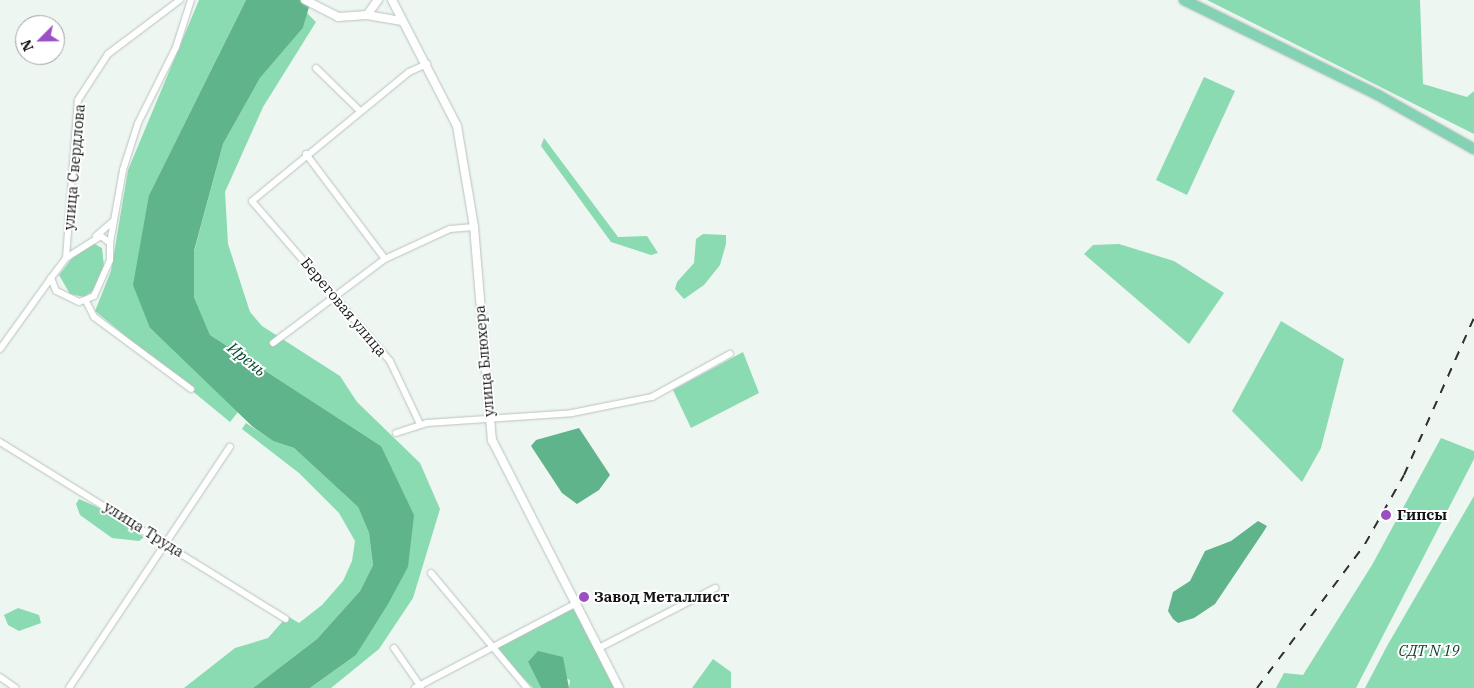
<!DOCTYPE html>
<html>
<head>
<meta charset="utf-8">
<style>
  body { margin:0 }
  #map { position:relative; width:1474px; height:688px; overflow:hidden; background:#eef6f1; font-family:"IBM Plex Serif",serif }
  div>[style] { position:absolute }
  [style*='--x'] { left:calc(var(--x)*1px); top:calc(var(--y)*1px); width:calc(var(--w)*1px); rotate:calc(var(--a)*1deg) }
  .green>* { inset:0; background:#8adab2 }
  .water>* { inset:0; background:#5fb48c }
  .roads { filter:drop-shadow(0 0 1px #bac2be) drop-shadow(0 0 1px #bac2be) }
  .minor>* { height:6px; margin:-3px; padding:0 3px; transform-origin:3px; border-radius:3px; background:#fff }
  .tertiary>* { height:8px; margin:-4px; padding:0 4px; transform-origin:4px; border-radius:4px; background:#fff }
  .primary>* { height:10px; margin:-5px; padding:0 5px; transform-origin:5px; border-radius:5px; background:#83d2b3 }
  .rail>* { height:2px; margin-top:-1px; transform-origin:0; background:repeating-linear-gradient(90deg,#2c302e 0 9px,transparent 0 18px) }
  .dots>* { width:14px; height:14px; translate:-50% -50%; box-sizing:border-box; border:2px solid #fff; border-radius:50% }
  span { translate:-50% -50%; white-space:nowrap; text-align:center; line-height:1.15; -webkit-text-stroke:4px #fff; paint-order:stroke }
  .street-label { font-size:15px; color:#121513 }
  .poi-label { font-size:15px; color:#121513; font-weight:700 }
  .left { translate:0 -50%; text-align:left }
  .park-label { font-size:15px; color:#0f3625; font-style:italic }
  .water-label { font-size:16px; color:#064e34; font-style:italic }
  .north { position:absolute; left:15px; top:15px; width:50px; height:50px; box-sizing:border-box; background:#fff; border:1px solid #a0a1a1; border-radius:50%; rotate:247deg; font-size:14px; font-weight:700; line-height:20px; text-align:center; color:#121513 }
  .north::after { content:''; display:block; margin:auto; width:18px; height:22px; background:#9a50c3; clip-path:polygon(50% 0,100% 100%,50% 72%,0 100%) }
</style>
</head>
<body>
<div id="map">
  <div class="green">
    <div style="clip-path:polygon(199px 0,246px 0,149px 195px,150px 328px,238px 412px,230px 422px,95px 311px,111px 271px,128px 170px)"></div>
    <div style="clip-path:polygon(1207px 0,1420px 0,1423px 84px,1467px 97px,1474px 91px,1474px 134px)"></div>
    <div style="clip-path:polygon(307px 13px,316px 22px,263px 107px,225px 192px,228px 244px,250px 312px,262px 326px,340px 376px,357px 402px,420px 463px,440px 509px,413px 598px,379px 649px,331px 688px,310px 688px,356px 655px,408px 567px,381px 446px,210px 335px,194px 297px,194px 252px,223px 144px,260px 78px,303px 28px)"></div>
    <div style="clip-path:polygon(1204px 77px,1235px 91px,1187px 195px,1156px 180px)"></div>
    <div style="clip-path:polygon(544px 138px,618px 237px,647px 236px,658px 253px,651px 255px,611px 242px,541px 146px)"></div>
    <div style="clip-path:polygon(703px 234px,726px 235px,726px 244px,720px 265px,704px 285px,684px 299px,675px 289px,677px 282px,694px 263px,696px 239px)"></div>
    <div style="clip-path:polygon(93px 243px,102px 248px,104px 266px,93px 291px,84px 297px,70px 294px,59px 275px,76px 253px)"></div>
    <div style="clip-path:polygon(1119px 244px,1174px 261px,1224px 293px,1189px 344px,1084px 254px,1093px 245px)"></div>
    <div style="clip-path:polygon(1281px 321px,1344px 359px,1321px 448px,1302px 482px,1232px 411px)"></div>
    <div style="clip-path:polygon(743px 352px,759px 393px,691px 428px,673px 390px)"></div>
    <div style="clip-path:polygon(246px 423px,273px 441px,294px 448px,358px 507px,369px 533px,373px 565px,360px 591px,317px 639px,253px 688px,184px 688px,235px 648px,268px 638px,283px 621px,289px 617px,299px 623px,322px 605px,343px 581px,352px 561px,355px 541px,339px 513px,299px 473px,242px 429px)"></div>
    <div style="clip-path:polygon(1441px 438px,1474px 451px,1474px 459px,1356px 688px,1276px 688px,1284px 673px,1303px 675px,1372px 565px)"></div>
    <div style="clip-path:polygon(1474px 496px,1474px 688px,1365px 688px,1387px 646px)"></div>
    <div style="clip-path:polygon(79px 499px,97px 507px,144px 537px,139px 541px,112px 538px,80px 515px,76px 504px)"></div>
    <div style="clip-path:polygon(18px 608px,39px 615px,41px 623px,19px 631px,8px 625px,4px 615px)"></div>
    <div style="clip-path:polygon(572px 609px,577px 612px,616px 688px,569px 688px,570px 680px,528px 662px,541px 688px,533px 688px,499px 653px,497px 648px)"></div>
    <div style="clip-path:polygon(713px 659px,731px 672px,731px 688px,692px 688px)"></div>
  </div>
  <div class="water">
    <div style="clip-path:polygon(246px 0,311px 0,303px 28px,260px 78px,223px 144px,194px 251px,194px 297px,210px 335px,381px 446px,414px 515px,408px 567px,388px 604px,356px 655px,310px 688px,253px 688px,317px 639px,360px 591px,373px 565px,369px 533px,358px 507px,294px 448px,273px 441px,253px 427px,150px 328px,133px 285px,149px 195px)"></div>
    <div style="clip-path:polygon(579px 428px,610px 475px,599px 490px,577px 504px,562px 493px,531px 446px,536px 440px)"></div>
    <div style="clip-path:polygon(1258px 521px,1267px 526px,1264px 531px,1215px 604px,1194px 618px,1178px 623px,1173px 619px,1168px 611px,1173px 592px,1190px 581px,1205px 551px,1231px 541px)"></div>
    <div style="clip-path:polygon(538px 651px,563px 657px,569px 688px,541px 688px,528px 662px)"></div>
  </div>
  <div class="roads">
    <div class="minor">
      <div style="--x:316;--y:68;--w:62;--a:44.3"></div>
      <div style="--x:306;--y:154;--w:131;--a:53"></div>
      <div style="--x:96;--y:236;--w:21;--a:-41"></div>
      <div style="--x:101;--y:236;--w:11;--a:38"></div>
      <div style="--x:110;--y:243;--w:17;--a:90"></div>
      <div style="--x:110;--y:260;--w:39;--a:114"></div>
      <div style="--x:94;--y:296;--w:16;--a:158"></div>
      <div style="--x:79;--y:302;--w:25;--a:-154"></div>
      <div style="--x:56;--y:291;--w:14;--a:-111"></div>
      <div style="--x:51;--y:278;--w:25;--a:-53"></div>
      <div style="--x:66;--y:258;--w:41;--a:-32.2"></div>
      <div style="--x:110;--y:243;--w:74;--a:-79.9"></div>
      <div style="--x:123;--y:170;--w:49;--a:-72.3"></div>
      <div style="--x:138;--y:123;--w:85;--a:-63.4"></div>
      <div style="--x:176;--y:47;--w:49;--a:-72.3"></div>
      <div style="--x:66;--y:258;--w:158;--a:-85.7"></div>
      <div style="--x:78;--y:100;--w:55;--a:-56.9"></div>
      <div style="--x:108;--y:54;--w:90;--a:-36.9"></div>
      <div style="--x:86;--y:301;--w:18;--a:63"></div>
      <div style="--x:94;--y:317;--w:121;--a:36.6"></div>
      <div style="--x:273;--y:343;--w:140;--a:-36.9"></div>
      <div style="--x:385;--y:259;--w:72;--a:-24.8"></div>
      <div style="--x:450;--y:229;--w:24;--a:-5"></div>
      <div style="--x:0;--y:349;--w:87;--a:-54.3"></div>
      <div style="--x:420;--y:424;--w:70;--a:-115.5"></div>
      <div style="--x:390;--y:361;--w:211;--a:-130.8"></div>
      <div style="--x:252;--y:201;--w:203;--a:-39.4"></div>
      <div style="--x:409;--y:72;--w:20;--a:-24"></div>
      <div style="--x:396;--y:433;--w:33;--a:-18"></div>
      <div style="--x:427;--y:423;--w:145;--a:-3.9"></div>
      <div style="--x:572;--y:413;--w:82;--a:-11.3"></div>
      <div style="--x:652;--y:397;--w:89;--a:-28.9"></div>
      <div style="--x:0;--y:442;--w:336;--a:31.8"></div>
      <div style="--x:431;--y:573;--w:150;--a:50.1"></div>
      <div style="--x:394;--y:648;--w:47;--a:55.3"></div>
      <div style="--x:599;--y:648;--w:131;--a:-27.3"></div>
      <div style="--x:0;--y:677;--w:19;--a:35"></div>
      <div style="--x:69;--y:688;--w:290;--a:-56.3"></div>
      <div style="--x:415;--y:688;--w:183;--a:-27.7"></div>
    </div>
    <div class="tertiary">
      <div style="--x:305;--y:0;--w:37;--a:27"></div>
      <div style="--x:338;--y:17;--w:29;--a:-4"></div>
      <div style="--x:367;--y:15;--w:34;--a:10"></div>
      <div style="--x:392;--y:0;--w:142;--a:62.7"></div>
      <div style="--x:457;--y:126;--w:102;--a:80.4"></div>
      <div style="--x:474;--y:227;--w:214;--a:85.2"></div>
      <div style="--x:492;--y:440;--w:279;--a:62.9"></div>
      <div style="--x:367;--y:15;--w:19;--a:-54"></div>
    </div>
    <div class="primary">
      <div style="--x:1184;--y:0;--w:216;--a:26.1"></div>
      <div style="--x:1378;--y:95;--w:110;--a:29.4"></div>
    </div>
  </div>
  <div class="rail">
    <div style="--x:1257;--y:688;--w:180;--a:-53.1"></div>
    <div style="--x:1365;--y:544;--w:79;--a:-60.5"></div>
    <div style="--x:1404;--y:475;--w:172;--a:-66"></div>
  </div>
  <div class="dots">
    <div style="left:1386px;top:515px;background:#9a50c3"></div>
    <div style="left:584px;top:597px;background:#9a50c3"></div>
  </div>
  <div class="street-label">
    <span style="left:74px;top:167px;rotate:-85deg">улица Свердлова</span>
    <span style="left:344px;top:307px;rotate:50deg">Береговая улица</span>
    <span style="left:484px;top:361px;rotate:-95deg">улица Блюхера</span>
    <span style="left:144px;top:529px;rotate:32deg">улица Труда</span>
  </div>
  <div class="poi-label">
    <span class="left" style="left:1397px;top:515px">Гипсы</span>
    <span class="left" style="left:594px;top:597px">Завод Металлист</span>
  </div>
  <div class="park-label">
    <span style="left:1429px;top:651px">СДТ N 19</span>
  </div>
  <div class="water-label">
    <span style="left:247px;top:359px;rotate:39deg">Ирень</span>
  </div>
  <div class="north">N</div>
</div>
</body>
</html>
